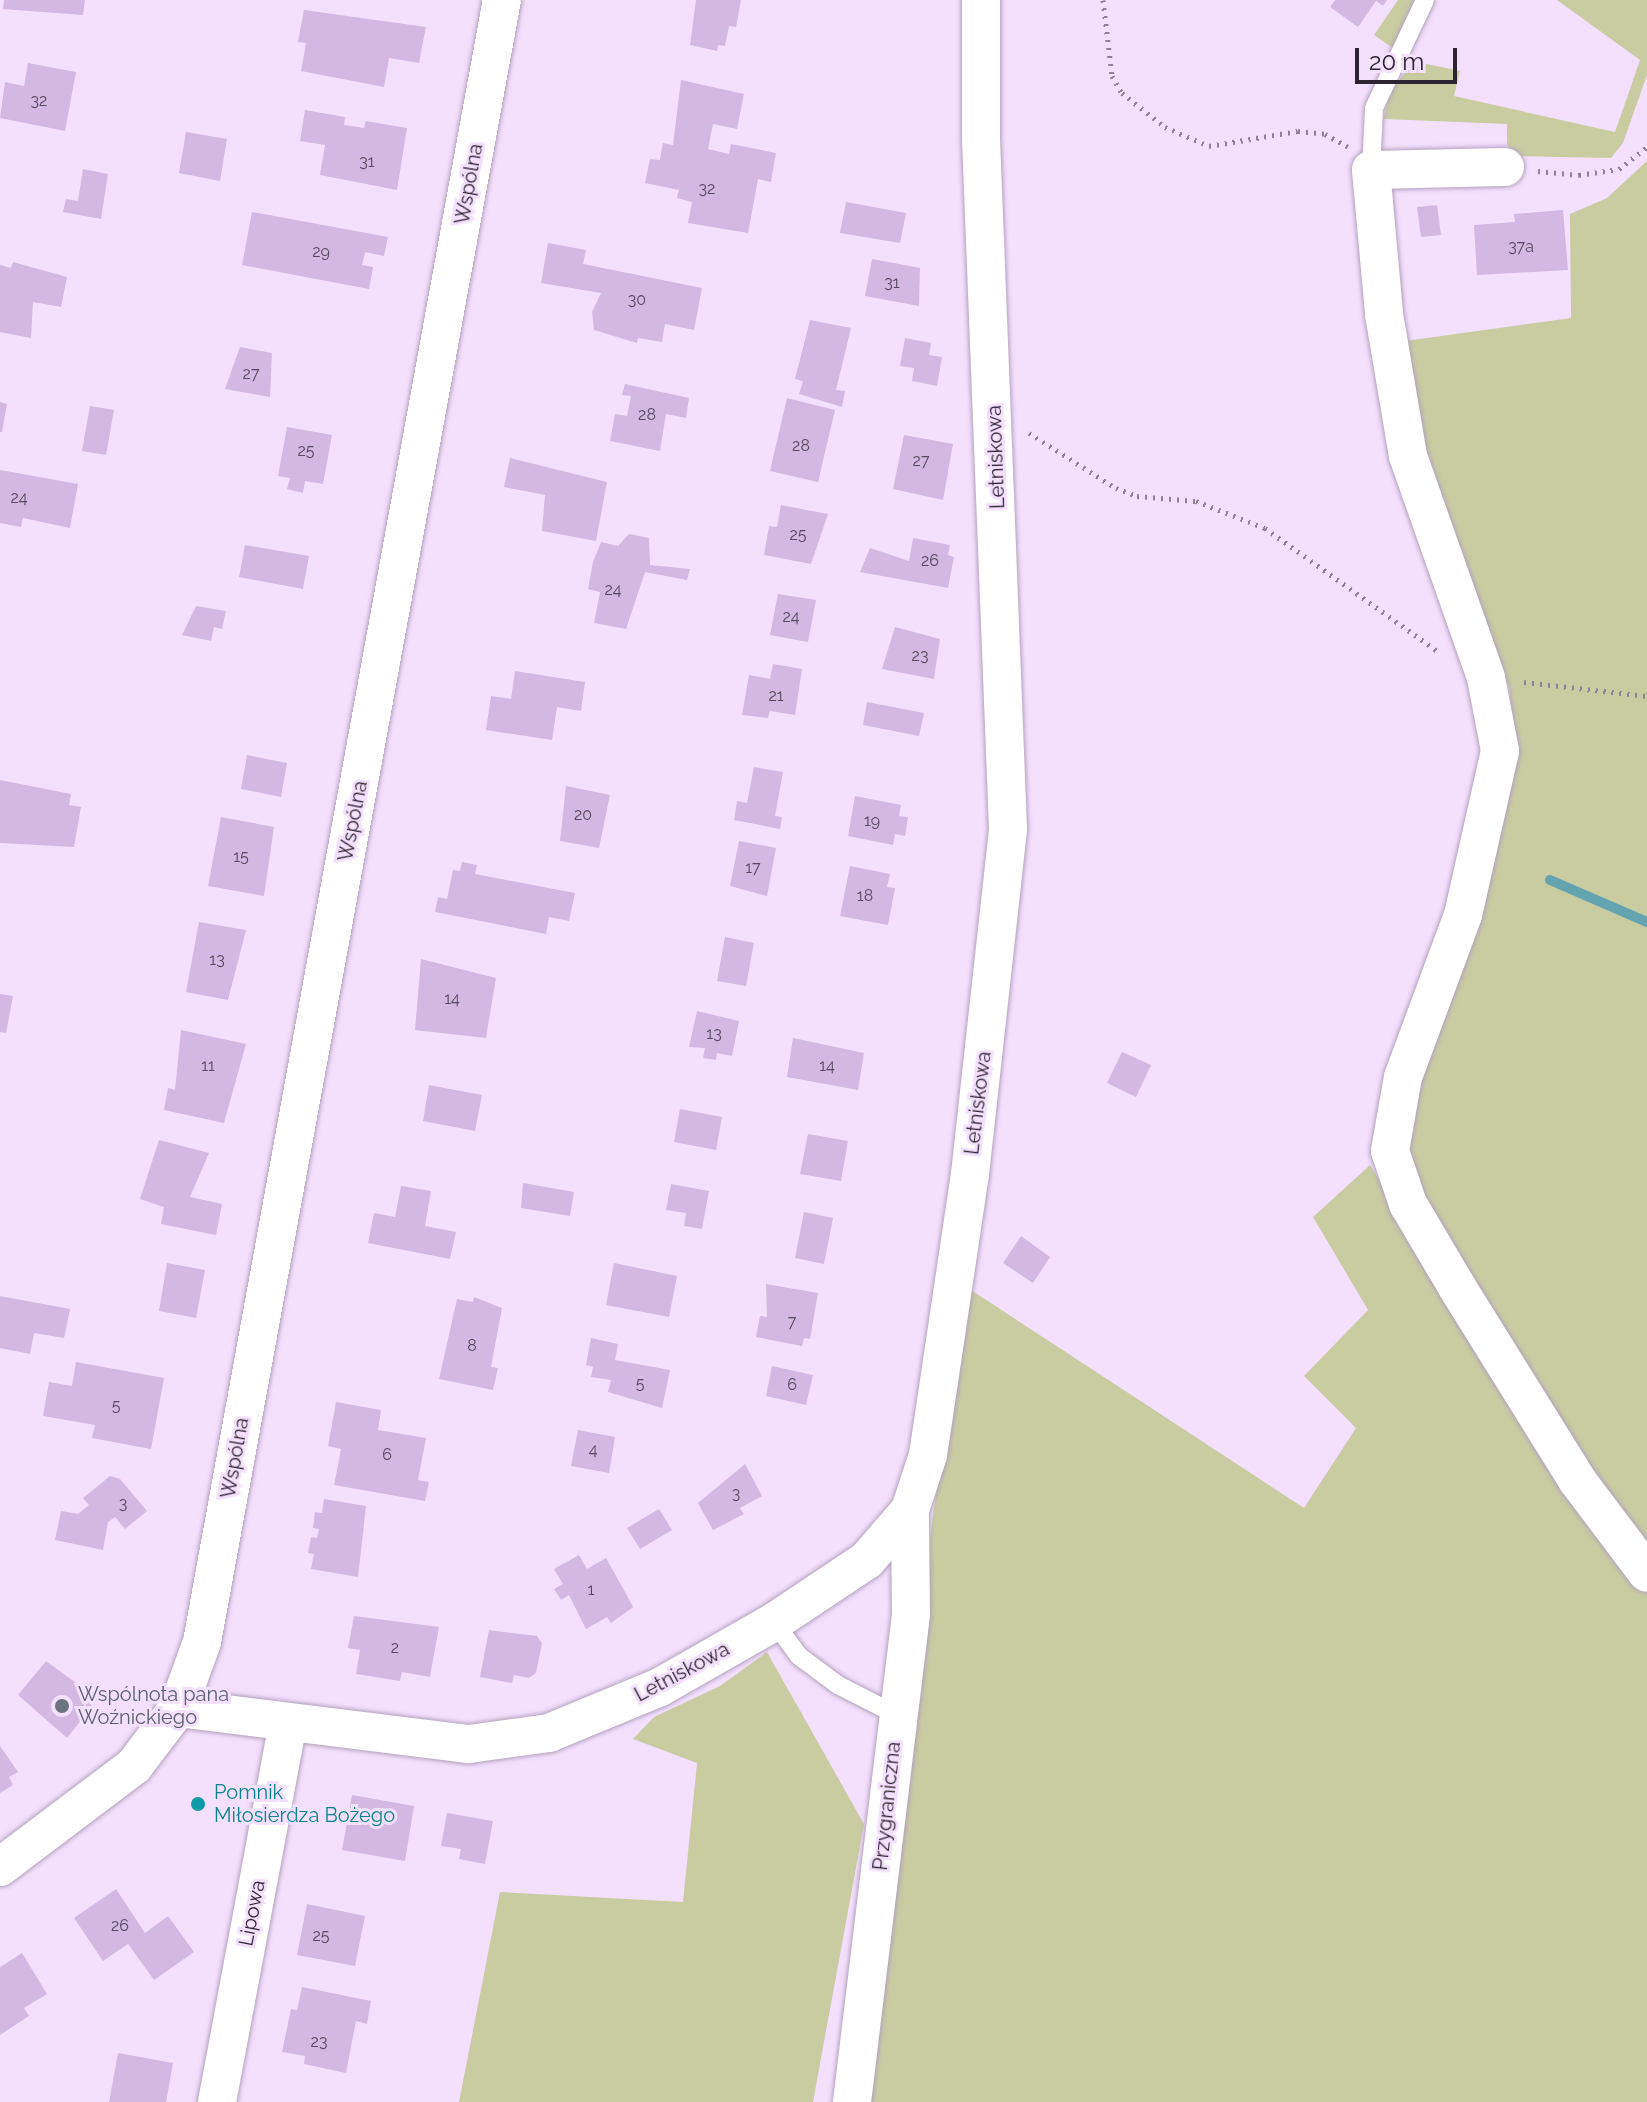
<!DOCTYPE html>
<html>
<head>
<meta charset="utf-8">
<style>
  body { margin:0 }
  #map { position:relative; width:1647px; height:2102px; overflow:hidden; background:#f3e0fe; font-family:Raleway,sans-serif }
  div>[style] { position:absolute }
  [style*='--x'] { left:calc(var(--x)*1px); top:calc(var(--y)*1px); width:calc(var(--w)*1px); rotate:calc(var(--a)*1deg) }
  .green>* { inset:0; background:#c9cca1 }
  .stream>* { height:10px; margin:-5px; padding:0 5px; transform-origin:5px; border-radius:5px; background:#63a4b0 }
  .building>* { inset:0; background:#d3b8e4 }
  .path>* { height:5px; margin-top:-2.5px; transform-origin:0; background:repeating-linear-gradient(90deg,#8f8297 0 2px,transparent 0 8px) }
  .roads { filter:drop-shadow(0 0 2px #b3a2be) drop-shadow(0 0 2px #b3a2be) }
  .service>* { height:18px; margin:-9px; padding:0 9px; transform-origin:9px; border-radius:9px; background:#fff }
  .minor>* { height:38px; margin:-19px; padding:0 19px; transform-origin:19px; border-radius:19px; background:#fff }
  .dots>* { width:22px; height:22px; translate:-50% -50%; box-sizing:border-box; border:4px solid #f3e0fe; border-radius:50% }
  span { translate:-50% -50%; white-space:nowrap; text-align:center; line-height:1.15; -webkit-text-stroke:6px #f3e0fe; paint-order:stroke }
  .number-label { font-size:16px; color:#564a5e }
  .number-label span { -webkit-text-stroke-width:0 }
  .street-label { font-size:20px; color:#2c2531 }
  .worship-label { font-size:20px; color:#5b616d }
  .left { translate:0 -50%; text-align:left }
  .culture-label { font-size:20px; color:#0d838f }
  .scale { position:absolute; left:1355px; top:48px; width:102px; height:36px; box-sizing:border-box; border:4px solid #2c2531; border-top:0; padding-left:10px; font-size:24px; line-height:28px; white-space:nowrap; color:#2c2531; -webkit-text-stroke:6px #f3e0fe; paint-order:stroke }
</style>
</head>
<body>
<div id="map">
  <div class="green">
    <div style="clip-path:polygon(1398px 0,1417px 0,1393px 48px,1374px 35px)"></div>
    <div style="clip-path:polygon(1557px 0,1647px 0,1647px 75px,1623px 143px,1611px 158px,1517px 156px,1507px 145px,1507px 124px,1384px 119px,1389px 94px,1406px 71px,1427px 64px,1460px 71px,1454px 96px,1615px 132px,1640px 60px)"></div>
    <div style="clip-path:polygon(1647px 161px,1647px 1543px,1605px 1499px,1400px 1153px,1517px 751px,1509px 687px,1427px 476px,1398px 342px,1571px 318px,1570px 214px,1607px 198px)"></div>
    <div style="clip-path:polygon(1370px 1165px,1497px 1368px,1647px 1588px,1647px 2102px,861px 2102px,934px 1507px,971px 1290px,1304px 1508px,1356px 1428px,1304px 1376px,1368px 1310px,1313px 1217px)"></div>
    <div style="clip-path:polygon(767px 1652px,864px 1824px,813px 2102px,459px 2102px,500px 1892px,683px 1902px,697px 1763px,633px 1739px,654px 1717px,720px 1686px)"></div>
  </div>
  <div class="stream">
    <div style="--x:1550;--y:880;--w:106;--a:23.4"></div>
  </div>
  <div class="building">
    <div style="clip-path:polygon(4px 0,85px 0,83px 15px,3px 9px)"></div>
    <div style="clip-path:polygon(696px 0,741px 0,736px 27px,729px 26px,725px 46px,718px 45px,717px 51px,690px 45px)"></div>
    <div style="clip-path:polygon(1335px 0,1387px 0,1383px 6px,1376px 1px,1358px 27px,1330px 7px)"></div>
    <div style="clip-path:polygon(304px 10px,426px 27px,419px 63px,389px 58px,384px 87px,301px 71px,306px 43px,298px 42px)"></div>
    <div style="clip-path:polygon(28px 63px,76px 72px,65px 131px,0 118px,5px 82px,24px 86px)"></div>
    <div style="clip-path:polygon(681px 80px,744px 94px,737px 129px,713px 124px,708px 149px,729px 154px,731px 144px,776px 153px,771px 182px,758px 179px,748px 233px,688px 223px,692px 202px,677px 198px,679px 190px,645px 183px,650px 159px,660px 160px,663px 143px,673px 145px)"></div>
    <div style="clip-path:polygon(305px 110px,345px 117px,344px 125px,364px 128px,366px 121px,407px 128px,397px 190px,320px 175px,325px 145px,300px 141px)"></div>
    <div style="clip-path:polygon(186px 132px,227px 139px,220px 181px,179px 173px)"></div>
    <div style="clip-path:polygon(83px 169px,108px 174px,101px 219px,63px 212px,66px 199px,78px 201px)"></div>
    <div style="clip-path:polygon(846px 202px,906px 213px,900px 243px,840px 233px)"></div>
    <div style="clip-path:polygon(1437px 205px,1441px 235px,1421px 237px,1417px 207px)"></div>
    <div style="clip-path:polygon(1563px 210px,1568px 270px,1477px 275px,1474px 225px,1515px 222px,1514px 214px)"></div>
    <div style="clip-path:polygon(252px 212px,388px 237px,384px 256px,365px 252px,362px 265px,373px 267px,369px 289px,242px 265px)"></div>
    <div style="clip-path:polygon(548px 243px,586px 250px,583px 264px,702px 288px,694px 330px,665px 324px,662px 342px,638px 338px,637px 343px,594px 330px,592px 312px,601px 293px,541px 283px)"></div>
    <div style="clip-path:polygon(872px 259px,920px 268px,919px 306px,865px 296px)"></div>
    <div style="clip-path:polygon(13px 262px,67px 277px,61px 307px,33px 302px,31px 338px,0 332px,0 265px,11px 268px)"></div>
    <div style="clip-path:polygon(810px 320px,851px 328px,836px 390px,845px 391px,842px 407px,799px 394px,803px 381px,795px 379px)"></div>
    <div style="clip-path:polygon(905px 338px,931px 343px,929px 355px,942px 357px,937px 386px,912px 381px,914px 368px,900px 366px)"></div>
    <div style="clip-path:polygon(240px 347px,272px 353px,270px 397px,225px 389px)"></div>
    <div style="clip-path:polygon(625px 384px,689px 398px,686px 418px,666px 414px,660px 451px,610px 441px,615px 414px,627px 416px,631px 396px,622px 395px)"></div>
    <div style="clip-path:polygon(787px 398px,835px 410px,818px 482px,770px 471px)"></div>
    <div style="clip-path:polygon(0 402px,7px 404px,2px 432px,0 432px)"></div>
    <div style="clip-path:polygon(90px 406px,114px 410px,106px 455px,82px 451px)"></div>
    <div style="clip-path:polygon(287px 427px,332px 435px,323px 484px,305px 481px,303px 493px,287px 489px,290px 478px,278px 476px)"></div>
    <div style="clip-path:polygon(904px 435px,953px 444px,943px 500px,893px 489px)"></div>
    <div style="clip-path:polygon(510px 458px,607px 482px,596px 541px,542px 531px,545px 495px,504px 487px)"></div>
    <div style="clip-path:polygon(0 470px,78px 484px,70px 528px,23px 518px,21px 527px,0 523px)"></div>
    <div style="clip-path:polygon(781px 505px,828px 514px,811px 564px,764px 555px,769px 526px,777px 527px)"></div>
    <div style="clip-path:polygon(629px 534px,649px 538px,650px 565px,690px 569px,687px 580px,645px 572px,626px 629px,594px 623px,600px 592px,588px 589px,593px 562px,601px 542px,618px 546px)"></div>
    <div style="clip-path:polygon(913px 538px,950px 545px,948px 555px,954px 557px,948px 588px,860px 572px,870px 548px,909px 561px)"></div>
    <div style="clip-path:polygon(245px 545px,309px 556px,303px 589px,239px 577px)"></div>
    <div style="clip-path:polygon(778px 594px,816px 600px,808px 642px,770px 635px)"></div>
    <div style="clip-path:polygon(196px 606px,226px 611px,222px 629px,214px 627px,211px 641px,182px 635px)"></div>
    <div style="clip-path:polygon(895px 627px,940px 639px,934px 679px,882px 669px)"></div>
    <div style="clip-path:polygon(773px 664px,802px 669px,795px 715px,770px 711px,768px 718px,742px 715px,749px 675px,770px 679px)"></div>
    <div style="clip-path:polygon(515px 671px,585px 682px,581px 711px,557px 707px,552px 740px,486px 730px,491px 696px,511px 699px)"></div>
    <div style="clip-path:polygon(867px 702px,924px 713px,919px 736px,863px 725px)"></div>
    <div style="clip-path:polygon(247px 755px,287px 763px,281px 797px,241px 789px)"></div>
    <div style="clip-path:polygon(754px 767px,783px 772px,775px 816px,782px 817px,780px 829px,734px 820px,737px 801px,747px 803px)"></div>
    <div style="clip-path:polygon(0 780px,71px 794px,69px 805px,81px 807px,74px 847px,0 843px)"></div>
    <div style="clip-path:polygon(566px 786px,610px 795px,599px 848px,560px 841px)"></div>
    <div style="clip-path:polygon(855px 796px,901px 805px,899px 816px,908px 817px,905px 836px,895px 834px,893px 845px,848px 836px)"></div>
    <div style="clip-path:polygon(221px 817px,274px 827px,264px 896px,208px 886px)"></div>
    <div style="clip-path:polygon(739px 841px,776px 848px,767px 896px,730px 886px)"></div>
    <div style="clip-path:polygon(462px 862px,477px 865px,475px 874px,575px 893px,569px 921px,549px 917px,546px 934px,435px 912px,438px 897px,447px 899px,453px 870px,460px 871px)"></div>
    <div style="clip-path:polygon(850px 866px,890px 874px,887px 887px,895px 888px,888px 925px,840px 916px)"></div>
    <div style="clip-path:polygon(199px 922px,246px 930px,228px 1000px,186px 992px)"></div>
    <div style="clip-path:polygon(725px 937px,754px 943px,746px 986px,717px 981px)"></div>
    <div style="clip-path:polygon(421px 959px,496px 978px,486px 1038px,415px 1030px)"></div>
    <div style="clip-path:polygon(0 994px,13px 996px,6px 1033px,0 1032px)"></div>
    <div style="clip-path:polygon(697px 1011px,739px 1021px,732px 1056px,717px 1053px,716px 1060px,703px 1058px,705px 1048px,689px 1047px)"></div>
    <div style="clip-path:polygon(181px 1030px,246px 1044px,224px 1123px,164px 1110px,168px 1088px,175px 1090px)"></div>
    <div style="clip-path:polygon(793px 1038px,864px 1053px,858px 1090px,787px 1077px)"></div>
    <div style="clip-path:polygon(1122px 1052px,1151px 1065px,1136px 1097px,1107px 1083px)"></div>
    <div style="clip-path:polygon(429px 1085px,482px 1095px,475px 1131px,423px 1121px)"></div>
    <div style="clip-path:polygon(680px 1109px,722px 1117px,716px 1150px,674px 1142px)"></div>
    <div style="clip-path:polygon(808px 1134px,848px 1141px,841px 1181px,800px 1174px)"></div>
    <div style="clip-path:polygon(159px 1140px,209px 1153px,190px 1197px,222px 1204px,216px 1235px,161px 1224px,164px 1207px,140px 1199px)"></div>
    <div style="clip-path:polygon(523px 1183px,574px 1192px,570px 1216px,521px 1208px)"></div>
    <div style="clip-path:polygon(671px 1184px,709px 1191px,702px 1229px,684px 1226px,686px 1213px,666px 1210px)"></div>
    <div style="clip-path:polygon(401px 1186px,431px 1191px,425px 1226px,456px 1232px,450px 1259px,368px 1243px,374px 1213px,395px 1217px)"></div>
    <div style="clip-path:polygon(804px 1212px,833px 1218px,824px 1264px,795px 1258px)"></div>
    <div style="clip-path:polygon(1021px 1236px,1050px 1257px,1033px 1283px,1003px 1263px)"></div>
    <div style="clip-path:polygon(167px 1263px,205px 1270px,196px 1318px,159px 1311px)"></div>
    <div style="clip-path:polygon(614px 1263px,677px 1276px,669px 1317px,606px 1305px)"></div>
    <div style="clip-path:polygon(766px 1284px,818px 1293px,810px 1339px,804px 1338px,802px 1346px,756px 1337px,760px 1316px,767px 1317px)"></div>
    <div style="clip-path:polygon(0 1296px,70px 1309px,64px 1338px,34px 1333px,30px 1354px,0 1348px)"></div>
    <div style="clip-path:polygon(474px 1297px,502px 1308px,491px 1367px,498px 1368px,493px 1390px,439px 1379px,457px 1299px,473px 1302px)"></div>
    <div style="clip-path:polygon(591px 1338px,618px 1344px,615px 1360px,670px 1370px,662px 1408px,608px 1392px,611px 1380px,591px 1377px,593px 1367px,586px 1365px)"></div>
    <div style="clip-path:polygon(76px 1362px,164px 1378px,151px 1449px,92px 1438px,95px 1425px,43px 1416px,49px 1382px,72px 1386px)"></div>
    <div style="clip-path:polygon(772px 1366px,813px 1375px,806px 1405px,766px 1396px)"></div>
    <div style="clip-path:polygon(336px 1402px,381px 1410px,378px 1430px,426px 1438px,418px 1480px,429px 1482px,425px 1501px,334px 1485px,341px 1449px,328px 1446px)"></div>
    <div style="clip-path:polygon(578px 1430px,615px 1437px,609px 1473px,571px 1466px)"></div>
    <div style="clip-path:polygon(745px 1464px,762px 1496px,740px 1508px,744px 1514px,713px 1530px,698px 1503px)"></div>
    <div style="clip-path:polygon(110px 1476px,120px 1479px,147px 1511px,125px 1529px,115px 1517px,108px 1522px,103px 1550px,55px 1540px,61px 1511px,78px 1514px,89px 1505px,83px 1498px)"></div>
    <div style="clip-path:polygon(324px 1499px,366px 1506px,358px 1577px,311px 1569px,314px 1554px,308px 1553px,311px 1537px,317px 1538px,319px 1529px,313px 1528px,315px 1512px,322px 1513px)"></div>
    <div style="clip-path:polygon(659px 1509px,672px 1530px,640px 1549px,627px 1528px)"></div>
    <div style="clip-path:polygon(579px 1555px,587px 1569px,606px 1558px,630px 1601px,633px 1607px,611px 1623px,607px 1617px,586px 1629px,569px 1595px,561px 1600px,554px 1589px,563px 1584px,554px 1569px)"></div>
    <div style="clip-path:polygon(354px 1616px,439px 1627px,430px 1677px,402px 1672px,400px 1681px,356px 1674px,360px 1650px,348px 1648px)"></div>
    <div style="clip-path:polygon(489px 1630px,537px 1636px,542px 1643px,536px 1673px,529px 1678px,514px 1675px,512px 1683px,480px 1677px)"></div>
    <div style="clip-path:polygon(46px 1661px,98px 1699px,67px 1738px,18px 1695px)"></div>
    <div style="clip-path:polygon(0 1746px,18px 1772px,9px 1777px,13px 1785px,0 1793px)"></div>
    <div style="clip-path:polygon(352px 1795px,414px 1806px,405px 1861px,342px 1850px)"></div>
    <div style="clip-path:polygon(447px 1813px,493px 1821px,485px 1864px,459px 1859px,461px 1849px,441px 1846px)"></div>
    <div style="clip-path:polygon(116px 1889px,145px 1933px,168px 1916px,194px 1952px,154px 1980px,128px 1944px,103px 1961px,74px 1918px)"></div>
    <div style="clip-path:polygon(307px 1904px,365px 1916px,355px 1966px,297px 1955px)"></div>
    <div style="clip-path:polygon(22px 1953px,47px 1994px,24px 2008px,29px 2016px,0 2035px,0 1967px)"></div>
    <div style="clip-path:polygon(302px 1987px,371px 2001px,367px 2024px,356px 2021px,346px 2073px,304px 2064px,305px 2056px,282px 2052px,291px 2009px,297px 2010px)"></div>
    <div style="clip-path:polygon(118px 2053px,173px 2063px,166px 2102px,109px 2102px)"></div>
  </div>
  <div class="path">
    <div style="--x:1103;--y:0;--w:77;--a:83.2"></div>
    <div style="--x:1112;--y:76;--w:20;--a:60"></div>
    <div style="--x:1122;--y:93;--w:55;--a:38.3"></div>
    <div style="--x:1165;--y:127;--w:48;--a:23.4"></div>
    <div style="--x:1209;--y:146;--w:90;--a:-9.6"></div>
    <div style="--x:1298;--y:131;--w:27;--a:6"></div>
    <div style="--x:1325;--y:134;--w:26;--a:29"></div>
    <div style="--x:1538;--y:171;--w:41;--a:5.6"></div>
    <div style="--x:1579;--y:175;--w:40;--a:-8.5"></div>
    <div style="--x:1619;--y:169;--w:36;--a:-38"></div>
    <div style="--x:1029;--y:433;--w:103;--a:32.3"></div>
    <div style="--x:1116;--y:488;--w:22;--a:21"></div>
    <div style="--x:1137;--y:496;--w:59;--a:4.8"></div>
    <div style="--x:1196;--y:501;--w:74;--a:21.4"></div>
    <div style="--x:1265;--y:528;--w:215;--a:35.5"></div>
    <div style="--x:1524;--y:682;--w:124;--a:6.5"></div>
  </div>
  <div class="roads">
    <div class="service">
      <div style="--x:1371;--y:170;--w:62;--a:-87.2"></div>
      <div style="--x:1374;--y:108;--w:119;--a:-64.7"></div>
      <div style="--x:774;--y:1622;--w:42;--a:53.7"></div>
      <div style="--x:799;--y:1656;--w:49;--a:36.6"></div>
      <div style="--x:838;--y:1685;--w:66;--a:27"></div>
    </div>
    <div class="minor">
      <div style="--x:1505;--y:167;--w:134;--a:178.7"></div>
      <div style="--x:1371;--y:170;--w:145;--a:84.8"></div>
      <div style="--x:1384;--y:314;--w:144;--a:80.4"></div>
      <div style="--x:1408;--y:456;--w:235;--a:70.6"></div>
      <div style="--x:1486;--y:678;--w:74;--a:79.1"></div>
      <div style="--x:1500;--y:751;--w:168;--a:102.7"></div>
      <div style="--x:1463;--y:915;--w:173;--a:110.3"></div>
      <div style="--x:1403;--y:1077;--w:75;--a:100"></div>
      <div style="--x:1390;--y:1151;--w:56;--a:71.2"></div>
      <div style="--x:1408;--y:1204;--w:96;--a:59.4"></div>
      <div style="--x:1457;--y:1287;--w:227;--a:58.1"></div>
      <div style="--x:1577;--y:1480;--w:116;--a:53"></div>
      <div style="--x:178;--y:1708;--w:293;--a:7.1"></div>
      <div style="--x:469;--y:1744;--w:81;--a:-7.8"></div>
      <div style="--x:549;--y:1733;--w:120;--a:-22.5"></div>
      <div style="--x:660;--y:1687;--w:131;--a:-29.7"></div>
      <div style="--x:774;--y:1622;--w:112;--a:-33.7"></div>
      <div style="--x:867;--y:1560;--w:66;--a:-49.3"></div>
      <div style="--x:910;--y:1510;--w:58;--a:-71.9"></div>
      <div style="--x:928;--y:1455;--w:284;--a:-81.5"></div>
      <div style="--x:970;--y:1174;--w:347;--a:-83.7"></div>
      <div style="--x:1008;--y:829;--w:691;--a:-92.24"></div>
      <div style="--x:981;--y:139;--w:139;--a:-90"></div>
      <div style="--x:0;--y:1867;--w:168;--a:-37"></div>
      <div style="--x:134;--y:1766;--w:73;--a:-52.8"></div>
      <div style="--x:178;--y:1708;--w:70;--a:-70"></div>
      <div style="--x:202;--y:1642;--w:1669;--a:-79.65"></div>
      <div style="--x:217;--y:2102;--w:386;--a:-79.4"></div>
      <div style="--x:852;--y:2102;--w:492;--a:-83.1"></div>
      <div style="--x:911;--y:1614;--w:104;--a:-90.6"></div>
    </div>
  </div>
  <div class="dots">
    <div style="left:62px;top:1706px;background:#6b7280"></div>
    <div style="left:198px;top:1804px;background:#0f9aa8"></div>
  </div>
  <div class="number-label">
    <span style="left:39px;top:101px">32</span>
    <span style="left:367px;top:162px">31</span>
    <span style="left:707px;top:189px">32</span>
    <span style="left:1521px;top:247px">37a</span>
    <span style="left:321px;top:252px">29</span>
    <span style="left:892px;top:283px">31</span>
    <span style="left:637px;top:300px">30</span>
    <span style="left:251px;top:374px">27</span>
    <span style="left:647px;top:415px">28</span>
    <span style="left:801px;top:446px">28</span>
    <span style="left:306px;top:451px">25</span>
    <span style="left:921px;top:461px">27</span>
    <span style="left:19px;top:498px">24</span>
    <span style="left:798px;top:535px">25</span>
    <span style="left:930px;top:561px">26</span>
    <span style="left:613px;top:590px">24</span>
    <span style="left:791px;top:617px">24</span>
    <span style="left:920px;top:656px">23</span>
    <span style="left:776px;top:696px">21</span>
    <span style="left:583px;top:815px">20</span>
    <span style="left:872px;top:821px">19</span>
    <span style="left:241px;top:857px">15</span>
    <span style="left:753px;top:868px">17</span>
    <span style="left:865px;top:896px">18</span>
    <span style="left:217px;top:960px">13</span>
    <span style="left:452px;top:999px">14</span>
    <span style="left:714px;top:1034px">13</span>
    <span style="left:208px;top:1066px">11</span>
    <span style="left:827px;top:1066px">14</span>
    <span style="left:792px;top:1322px">7</span>
    <span style="left:472px;top:1346px">8</span>
    <span style="left:640px;top:1384px">5</span>
    <span style="left:792px;top:1385px">6</span>
    <span style="left:116px;top:1406px">5</span>
    <span style="left:593px;top:1450px">4</span>
    <span style="left:387px;top:1455px">6</span>
    <span style="left:736px;top:1494px">3</span>
    <span style="left:123px;top:1504px">3</span>
    <span style="left:591px;top:1590px">1</span>
    <span style="left:395px;top:1648px">2</span>
    <span style="left:120px;top:1926px">26</span>
    <span style="left:321px;top:1936px">25</span>
    <span style="left:319px;top:2042px">23</span>
  </div>
  <div class="street-label">
    <span style="left:469px;top:184px;rotate:-80deg">Wspólna</span>
    <span style="left:996px;top:457px;rotate:-92deg">Letniskowa</span>
    <span style="left:353px;top:821px;rotate:-79deg">Wspólna</span>
    <span style="left:978px;top:1103px;rotate:-83deg">Letniskowa</span>
    <span style="left:235px;top:1458px;rotate:-80deg">Wspólna</span>
    <span style="left:682px;top:1672px;rotate:-28deg">Letniskowa</span>
    <span style="left:887px;top:1806px;rotate:-84deg">Przygraniczna</span>
    <span style="left:252px;top:1913px;rotate:-79deg">Lipowa</span>
  </div>
  <div class="worship-label">
    <span class="left" style="left:78px;top:1706px">Wspólnota pana<br>Woźnickiego</span>
  </div>
  <div class="culture-label">
    <span class="left" style="left:214px;top:1804px">Pomnik<br>Miłosierdza Bożego</span>
  </div>
  <div class="scale">20 m</div>
</div>
</body>
</html>
